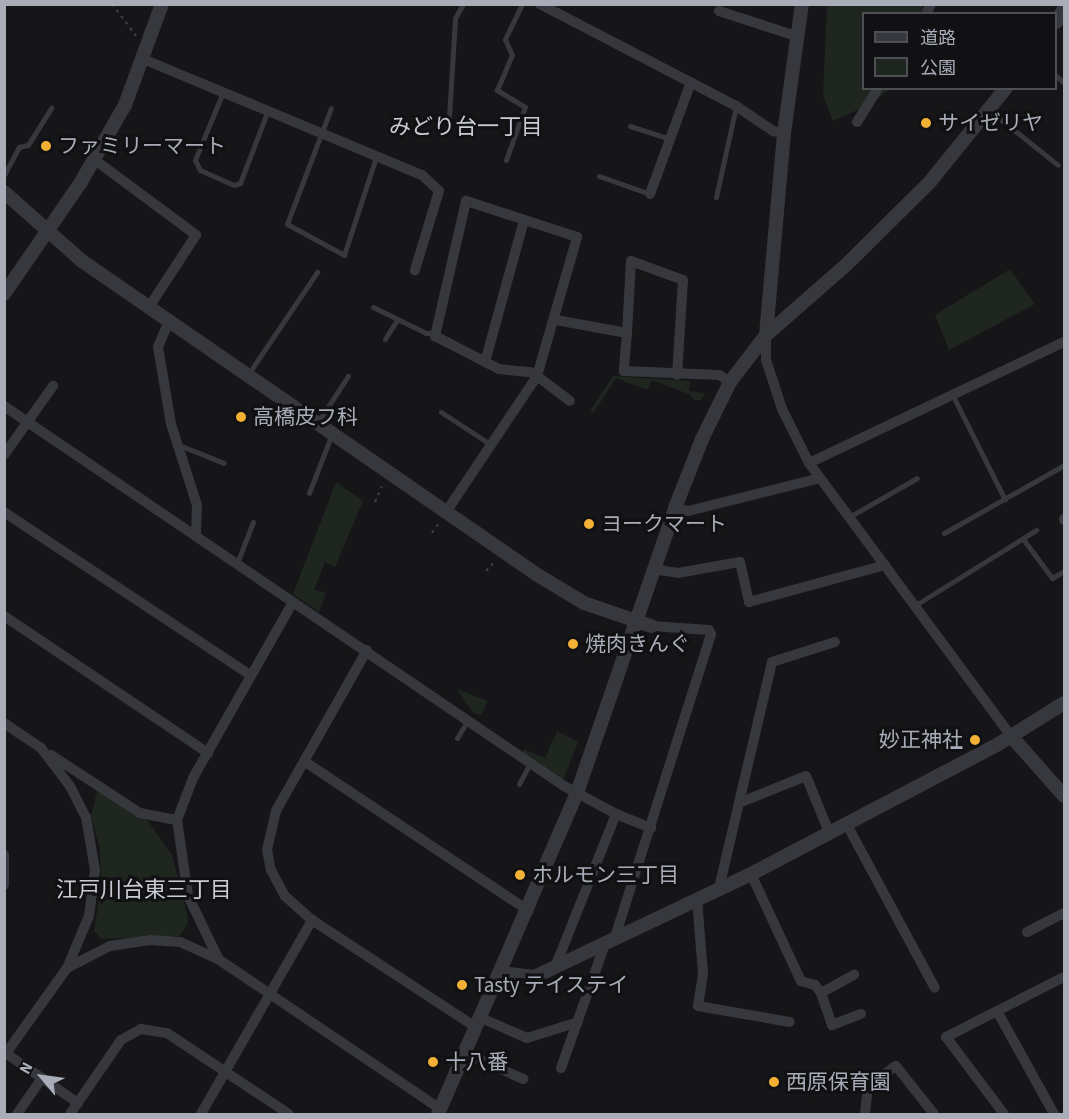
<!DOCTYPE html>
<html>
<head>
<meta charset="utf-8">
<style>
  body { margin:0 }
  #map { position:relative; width:1069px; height:1119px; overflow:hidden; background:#161618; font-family:"Source Sans 3","Noto Sans JP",sans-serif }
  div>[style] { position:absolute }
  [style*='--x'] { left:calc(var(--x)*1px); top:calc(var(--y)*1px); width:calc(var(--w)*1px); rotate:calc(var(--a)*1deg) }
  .green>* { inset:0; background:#1e261f }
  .path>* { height:2px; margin-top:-1px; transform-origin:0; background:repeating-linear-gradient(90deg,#3d3f44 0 3px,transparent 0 7.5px) }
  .service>* { height:5px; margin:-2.5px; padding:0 2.5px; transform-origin:2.5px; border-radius:2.5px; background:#37383d }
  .minor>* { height:10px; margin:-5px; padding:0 5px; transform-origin:5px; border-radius:5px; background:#37383d }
  .tertiary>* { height:14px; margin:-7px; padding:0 7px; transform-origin:7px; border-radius:7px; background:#37383d }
  .dots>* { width:16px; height:16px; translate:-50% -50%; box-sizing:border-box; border:3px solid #111113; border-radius:50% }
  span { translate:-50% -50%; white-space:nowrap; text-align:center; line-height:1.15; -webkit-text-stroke:6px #111113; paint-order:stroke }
  .poi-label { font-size:21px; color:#a8adb8 }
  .left { translate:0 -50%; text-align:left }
  .right { translate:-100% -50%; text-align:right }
  .neighbourhood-label { font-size:22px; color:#c9ccd4 }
  .frame { position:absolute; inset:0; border:6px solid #a8adb8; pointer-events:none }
  .legend { position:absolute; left:862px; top:12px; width:195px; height:78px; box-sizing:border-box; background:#111113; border:2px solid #4d4f55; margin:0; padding:8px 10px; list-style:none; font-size:18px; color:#a8adb8 }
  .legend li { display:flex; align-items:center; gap:12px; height:30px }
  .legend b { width:30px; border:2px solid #4d4f55 }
  .north { position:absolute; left:12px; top:1047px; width:60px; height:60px; -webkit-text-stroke:4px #111113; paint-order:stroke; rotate:299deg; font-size:16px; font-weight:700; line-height:24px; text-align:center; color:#a8adb8 }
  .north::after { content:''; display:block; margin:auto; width:21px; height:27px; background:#a8adb8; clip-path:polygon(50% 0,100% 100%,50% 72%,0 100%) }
</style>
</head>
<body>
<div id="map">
  <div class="green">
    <div style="clip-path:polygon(827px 5px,923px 5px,921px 13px,864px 14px,864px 88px,890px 89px,869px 105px,833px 121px,823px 95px)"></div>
    <div style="clip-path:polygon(1010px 269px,1035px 304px,949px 350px,935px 315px)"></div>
    <div style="clip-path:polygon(613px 376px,690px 381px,689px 391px,705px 393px,701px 400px,694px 400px,691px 395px,652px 380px,647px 390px,616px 378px,594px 412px,590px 411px)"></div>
    <div style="clip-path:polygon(336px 482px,363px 501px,335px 567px,325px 562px,314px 590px,326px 593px,319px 612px,293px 594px)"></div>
    <div style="clip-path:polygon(457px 689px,488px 701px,481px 715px,473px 713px)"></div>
    <div style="clip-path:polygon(557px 731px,578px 742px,563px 781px,522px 753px,524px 749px,545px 758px)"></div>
    <div style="clip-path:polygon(97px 791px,148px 821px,172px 855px,187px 914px,188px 924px,179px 936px,102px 939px,94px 931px,101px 884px,100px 849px,91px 816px)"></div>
  </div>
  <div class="path">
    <div style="--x:112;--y:4;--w:40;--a:53"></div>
    <div style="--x:375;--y:502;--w:17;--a:-66"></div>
    <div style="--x:432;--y:533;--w:12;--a:-55"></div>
    <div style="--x:486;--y:571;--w:12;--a:-48"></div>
  </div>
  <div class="service">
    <div style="--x:1056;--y:76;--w:11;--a:41"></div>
    <div style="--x:223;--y:92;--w:74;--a:112.4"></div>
    <div style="--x:195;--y:160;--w:11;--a:63"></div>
    <div style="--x:200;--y:170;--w:37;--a:24"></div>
    <div style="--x:234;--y:185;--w:6;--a:-18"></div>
    <div style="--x:240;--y:183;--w:78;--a:-69"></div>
    <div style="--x:331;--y:108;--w:124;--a:110.8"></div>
    <div style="--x:287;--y:224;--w:65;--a:28.5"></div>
    <div style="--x:344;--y:255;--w:103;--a:-71.9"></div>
    <div style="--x:989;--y:110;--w:88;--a:38.6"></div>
    <div style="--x:449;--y:117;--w:99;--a:-86.5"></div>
    <div style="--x:455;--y:18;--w:16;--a:-60"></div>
    <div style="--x:630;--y:126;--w:42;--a:18"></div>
    <div style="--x:506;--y:160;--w:56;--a:-70.3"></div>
    <div style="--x:525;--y:107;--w:33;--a:-149"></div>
    <div style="--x:497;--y:90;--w:38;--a:-67"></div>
    <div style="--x:512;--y:55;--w:17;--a:-114"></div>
    <div style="--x:505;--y:39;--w:39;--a:-64"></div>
    <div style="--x:4;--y:175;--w:32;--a:-62"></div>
    <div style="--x:19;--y:147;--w:9;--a:-13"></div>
    <div style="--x:28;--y:145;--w:44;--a:-58.1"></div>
    <div style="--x:599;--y:176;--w:54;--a:19.4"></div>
    <div style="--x:716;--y:197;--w:93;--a:-77.6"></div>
    <div style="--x:373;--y:307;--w:59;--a:26.1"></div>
    <div style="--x:426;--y:333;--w:8;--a:0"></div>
    <div style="--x:385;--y:339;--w:22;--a:-58"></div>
    <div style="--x:249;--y:373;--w:122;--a:-56"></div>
    <div style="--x:953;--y:396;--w:116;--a:63.4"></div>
    <div style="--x:441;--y:412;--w:59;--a:33.1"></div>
    <div style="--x:318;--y:422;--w:55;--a:-56.9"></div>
    <div style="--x:179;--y:445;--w:48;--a:21.8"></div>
    <div style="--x:309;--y:493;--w:61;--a:-68.9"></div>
    <div style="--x:849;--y:517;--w:78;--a:-29.8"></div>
    <div style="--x:944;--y:533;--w:138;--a:-29.5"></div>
    <div style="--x:1023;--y:539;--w:49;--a:53.4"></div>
    <div style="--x:1052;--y:578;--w:14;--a:-30"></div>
    <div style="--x:237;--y:563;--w:44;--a:-68.7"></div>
    <div style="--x:914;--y:606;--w:144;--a:-31.9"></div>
    <div style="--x:457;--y:738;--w:21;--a:-59"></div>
    <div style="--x:519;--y:784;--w:24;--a:-62"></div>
  </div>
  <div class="minor">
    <div style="--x:540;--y:4;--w:221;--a:27.5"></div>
    <div style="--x:736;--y:106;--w:45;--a:34"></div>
    <div style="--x:773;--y:131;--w:11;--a:10"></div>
    <div style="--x:719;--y:11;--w:84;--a:18"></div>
    <div style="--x:926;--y:14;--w:11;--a:-63"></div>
    <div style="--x:143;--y:59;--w:302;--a:22.6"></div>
    <div style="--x:422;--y:175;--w:23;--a:43"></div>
    <div style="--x:439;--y:191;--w:83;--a:106.9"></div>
    <div style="--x:857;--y:122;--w:40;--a:-58"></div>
    <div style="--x:95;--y:160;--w:126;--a:36.6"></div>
    <div style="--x:196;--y:235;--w:86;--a:123.1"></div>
    <div style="--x:650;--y:194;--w:119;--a:-69.9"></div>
    <div style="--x:556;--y:320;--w:72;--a:10.4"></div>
    <div style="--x:627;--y:333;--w:38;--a:95"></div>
    <div style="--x:624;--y:371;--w:95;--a:2.4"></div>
    <div style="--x:719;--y:375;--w:13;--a:32"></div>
    <div style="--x:169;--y:321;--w:28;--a:113"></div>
    <div style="--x:158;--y:347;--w:78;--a:80.4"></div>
    <div style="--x:171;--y:424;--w:85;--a:72.2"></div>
    <div style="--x:197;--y:505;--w:31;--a:92"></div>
    <div style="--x:627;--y:333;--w:72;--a:-86.8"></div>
    <div style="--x:631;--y:261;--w:55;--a:20.1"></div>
    <div style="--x:683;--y:280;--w:95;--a:93.6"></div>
    <div style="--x:766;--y:335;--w:25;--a:90"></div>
    <div style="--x:766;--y:360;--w:52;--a:71.9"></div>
    <div style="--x:782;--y:409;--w:60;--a:63.4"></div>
    <div style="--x:809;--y:463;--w:340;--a:53.5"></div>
    <div style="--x:485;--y:362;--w:147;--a:-74.6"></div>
    <div style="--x:4;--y:406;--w:677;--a:34.16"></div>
    <div style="--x:564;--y:786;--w:59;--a:28.3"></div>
    <div style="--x:616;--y:814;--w:162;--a:111.7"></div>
    <div style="--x:4;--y:455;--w:85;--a:-54.6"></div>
    <div style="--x:809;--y:463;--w:282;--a:-25.4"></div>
    <div style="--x:675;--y:508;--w:13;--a:13"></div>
    <div style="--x:688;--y:511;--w:136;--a:-14"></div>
    <div style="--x:4;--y:512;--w:295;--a:33.5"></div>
    <div style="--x:446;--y:512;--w:164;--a:-56.2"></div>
    <div style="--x:537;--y:376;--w:145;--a:-73.9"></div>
    <div style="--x:577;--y:237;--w:117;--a:-162"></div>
    <div style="--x:466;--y:201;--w:139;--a:102.9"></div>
    <div style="--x:435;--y:336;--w:72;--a:27.3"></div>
    <div style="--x:499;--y:369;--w:31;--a:6"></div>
    <div style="--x:530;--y:372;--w:8;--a:30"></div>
    <div style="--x:537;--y:376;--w:41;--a:37.1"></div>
    <div style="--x:1064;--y:520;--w:1;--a:-90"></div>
    <div style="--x:653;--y:569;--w:25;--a:9"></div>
    <div style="--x:678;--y:573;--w:63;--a:-10.1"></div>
    <div style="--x:740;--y:562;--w:41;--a:77.3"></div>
    <div style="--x:749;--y:602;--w:141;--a:-15.2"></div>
    <div style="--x:4;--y:616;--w:246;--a:33.9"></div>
    <div style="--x:367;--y:650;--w:185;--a:119.5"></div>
    <div style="--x:276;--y:811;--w:40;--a:103"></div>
    <div style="--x:267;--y:850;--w:20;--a:79"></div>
    <div style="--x:271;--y:870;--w:30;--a:62"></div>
    <div style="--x:285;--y:896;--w:36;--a:42"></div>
    <div style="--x:312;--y:920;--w:197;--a:33.2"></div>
    <div style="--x:4;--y:723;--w:45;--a:34"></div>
    <div style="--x:41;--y:748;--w:48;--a:52.7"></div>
    <div style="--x:70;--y:786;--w:35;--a:63"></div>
    <div style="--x:86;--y:817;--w:54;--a:80.4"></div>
    <div style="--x:95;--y:870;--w:46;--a:97.4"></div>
    <div style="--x:89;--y:916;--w:56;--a:112.9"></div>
    <div style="--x:67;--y:968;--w:108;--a:125.6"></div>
    <div style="--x:51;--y:755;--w:106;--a:33.1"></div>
    <div style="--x:140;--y:813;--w:38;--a:11"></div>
    <div style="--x:304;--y:761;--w:270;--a:33.7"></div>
    <div style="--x:741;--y:802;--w:70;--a:-21.8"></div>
    <div style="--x:806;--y:776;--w:61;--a:67.7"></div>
    <div style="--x:616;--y:814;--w:38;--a:22"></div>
    <div style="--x:846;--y:823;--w:187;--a:61.7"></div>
    <div style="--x:4;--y:855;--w:30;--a:90"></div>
    <div style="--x:751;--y:874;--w:118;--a:65"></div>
    <div style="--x:801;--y:981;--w:15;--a:16"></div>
    <div style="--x:815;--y:985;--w:10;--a:53"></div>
    <div style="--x:821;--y:993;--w:34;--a:71"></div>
    <div style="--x:832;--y:1025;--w:31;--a:-21"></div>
    <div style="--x:719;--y:888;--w:232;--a:-76.8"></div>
    <div style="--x:772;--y:662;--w:66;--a:-17.6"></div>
    <div style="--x:697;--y:899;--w:75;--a:85.4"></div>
    <div style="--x:703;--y:974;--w:32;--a:99"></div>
    <div style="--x:698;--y:1006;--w:93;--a:9.9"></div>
    <div style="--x:1027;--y:932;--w:42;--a:-27.2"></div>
    <div style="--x:615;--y:937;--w:318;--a:-72.4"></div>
    <div style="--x:711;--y:634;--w:4;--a:-117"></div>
    <div style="--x:709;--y:630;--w:58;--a:-176.1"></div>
    <div style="--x:218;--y:958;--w:69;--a:-115.8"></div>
    <div style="--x:188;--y:896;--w:77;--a:-98.2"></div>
    <div style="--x:177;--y:820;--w:45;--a:-69.1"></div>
    <div style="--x:193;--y:778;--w:202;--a:-60.4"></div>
    <div style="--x:67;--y:968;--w:48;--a:-27.1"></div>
    <div style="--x:110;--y:946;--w:40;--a:-8.5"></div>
    <div style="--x:150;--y:940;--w:30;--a:4"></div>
    <div style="--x:180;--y:942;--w:42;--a:24.1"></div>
    <div style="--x:218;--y:959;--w:268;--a:34"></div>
    <div style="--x:821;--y:993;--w:38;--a:-29"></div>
    <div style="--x:997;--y:1011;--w:118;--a:61"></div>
    <div style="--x:481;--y:1018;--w:50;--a:23.5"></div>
    <div style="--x:527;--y:1038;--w:53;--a:-17.4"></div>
    <div style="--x:4;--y:1052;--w:90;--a:34.6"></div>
    <div style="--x:465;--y:1053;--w:64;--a:24.1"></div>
    <div style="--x:561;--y:1068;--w:135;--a:-70.5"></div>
    <div style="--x:17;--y:1114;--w:44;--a:-55.2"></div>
    <div style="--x:70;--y:1114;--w:90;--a:-55.4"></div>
    <div style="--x:121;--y:1040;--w:23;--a:-29"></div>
    <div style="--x:141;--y:1029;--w:26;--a:9"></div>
    <div style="--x:167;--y:1033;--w:146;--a:33.6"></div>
    <div style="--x:201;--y:1114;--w:224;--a:-60.2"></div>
    <div style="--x:865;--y:1114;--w:28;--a:-84"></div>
    <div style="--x:868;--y:1086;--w:34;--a:-36"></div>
    <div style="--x:896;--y:1066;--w:61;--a:51.6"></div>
    <div style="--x:1004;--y:1114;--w:96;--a:-127"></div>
    <div style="--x:946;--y:1037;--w:132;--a:-27"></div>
  </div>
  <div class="tertiary">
    <div style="--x:1056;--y:22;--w:15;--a:-58"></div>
    <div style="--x:4;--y:192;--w:104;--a:41.5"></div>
    <div style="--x:82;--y:261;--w:551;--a:34.58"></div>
    <div style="--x:536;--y:574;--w:56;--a:31.1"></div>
    <div style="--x:584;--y:603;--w:71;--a:18.9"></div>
    <div style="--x:4;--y:294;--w:136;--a:-55.5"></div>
    <div style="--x:81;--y:182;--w:89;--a:-60.3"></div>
    <div style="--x:125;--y:105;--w:108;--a:-69.9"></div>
    <div style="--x:766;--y:335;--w:203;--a:-84.9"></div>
    <div style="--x:784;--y:133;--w:130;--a:-82.1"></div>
    <div style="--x:1011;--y:736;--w:80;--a:48.5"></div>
    <div style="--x:501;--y:973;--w:33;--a:7"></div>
    <div style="--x:534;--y:977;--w:240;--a:-25.4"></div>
    <div style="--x:751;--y:874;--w:281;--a:-27.7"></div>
    <div style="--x:1000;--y:743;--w:75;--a:-32"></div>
    <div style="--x:438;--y:1114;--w:350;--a:-66.6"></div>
    <div style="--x:577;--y:793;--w:301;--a:-71"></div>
    <div style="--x:675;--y:508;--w:74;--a:-68.6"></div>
    <div style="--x:702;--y:439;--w:64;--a:-63.8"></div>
    <div style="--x:730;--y:382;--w:59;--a:-52.5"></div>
    <div style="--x:766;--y:335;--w:106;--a:-41.2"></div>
    <div style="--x:846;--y:265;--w:117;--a:-44.7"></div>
    <div style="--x:929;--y:183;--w:122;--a:-51"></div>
  </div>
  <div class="dots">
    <div style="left:926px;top:123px;background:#f2b134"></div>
    <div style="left:46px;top:146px;background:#f2b134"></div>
    <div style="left:241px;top:417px;background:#f2b134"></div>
    <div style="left:589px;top:524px;background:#f2b134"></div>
    <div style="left:573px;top:644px;background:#f2b134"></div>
    <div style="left:975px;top:740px;background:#f2b134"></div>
    <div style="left:520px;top:875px;background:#f2b134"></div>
    <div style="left:462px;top:985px;background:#f2b134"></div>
    <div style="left:433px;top:1062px;background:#f2b134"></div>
    <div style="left:774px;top:1082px;background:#f2b134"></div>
  </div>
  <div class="poi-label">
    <span class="left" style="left:938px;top:123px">サイゼリヤ</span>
    <span class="left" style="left:58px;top:146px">ファミリーマート</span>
    <span class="left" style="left:253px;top:417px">高橋皮フ科</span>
    <span class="left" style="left:601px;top:524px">ヨークマート</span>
    <span class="left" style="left:585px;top:644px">焼肉きんぐ</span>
    <span class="right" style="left:963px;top:740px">妙正神社</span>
    <span class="left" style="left:532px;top:875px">ホルモン三丁目</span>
    <span class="left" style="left:474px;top:985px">Tasty テイステイ</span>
    <span class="left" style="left:445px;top:1062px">十八番</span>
    <span class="left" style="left:786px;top:1082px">西原保育園</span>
  </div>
  <div class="neighbourhood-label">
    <span style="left:466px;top:128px">みどり台一丁目</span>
    <span style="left:144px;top:891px">江戸川台東三丁目</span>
  </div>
  <div class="frame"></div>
  <ul class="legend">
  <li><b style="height:8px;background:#37383d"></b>道路</li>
  <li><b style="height:16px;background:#1e261f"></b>公園</li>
  </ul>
  <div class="north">N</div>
</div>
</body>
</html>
